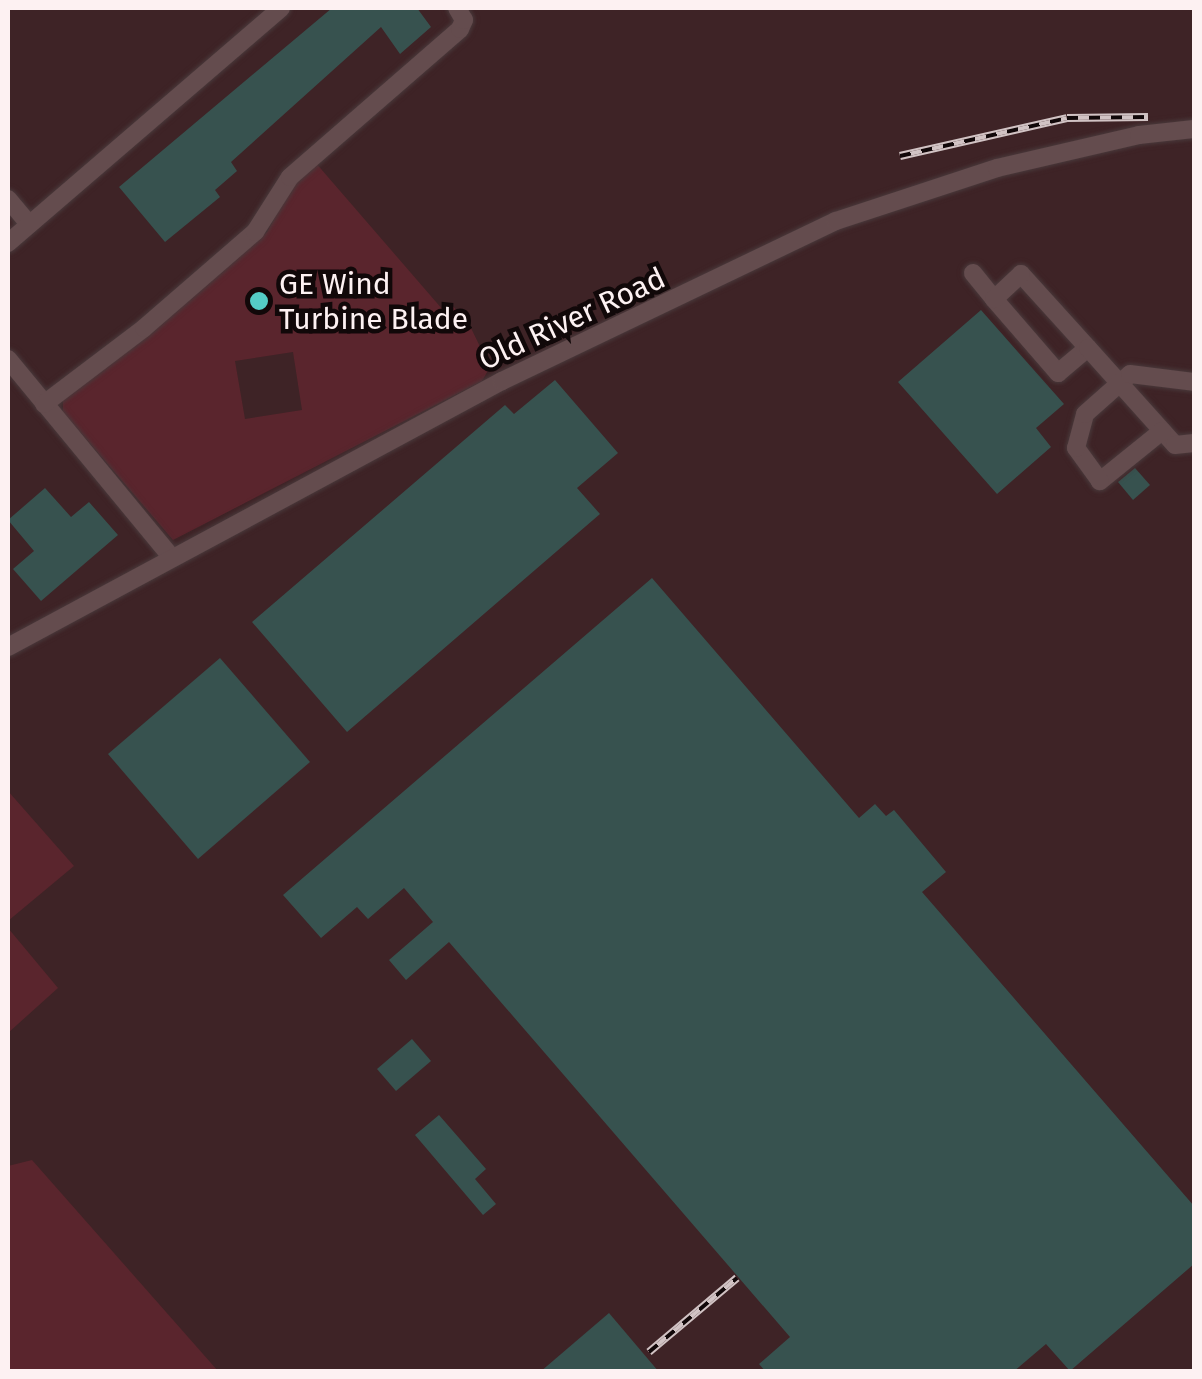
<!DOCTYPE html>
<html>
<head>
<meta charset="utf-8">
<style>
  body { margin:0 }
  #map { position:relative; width:1202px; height:1379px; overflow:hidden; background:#2f1b1d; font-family:"Fira Sans",sans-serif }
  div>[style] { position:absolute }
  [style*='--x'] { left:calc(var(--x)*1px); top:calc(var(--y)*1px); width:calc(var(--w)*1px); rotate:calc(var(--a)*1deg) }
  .built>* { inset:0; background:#3e2326 }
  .green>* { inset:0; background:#5a252d }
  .building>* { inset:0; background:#37524f }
  .roads { filter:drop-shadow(0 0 2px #49393b) drop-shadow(0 0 2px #49393b) }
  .minor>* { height:18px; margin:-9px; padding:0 9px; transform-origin:9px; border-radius:9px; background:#644c4e }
  .rail>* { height:8px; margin-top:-4px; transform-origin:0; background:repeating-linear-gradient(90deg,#110809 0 11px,#d1c3c4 0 22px); box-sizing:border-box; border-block:2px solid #d1c3c4 }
  .dots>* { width:28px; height:28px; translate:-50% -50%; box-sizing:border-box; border:5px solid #110809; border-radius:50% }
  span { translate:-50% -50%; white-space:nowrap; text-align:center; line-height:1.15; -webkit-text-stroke:9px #110809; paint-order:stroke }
  .poi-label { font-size:30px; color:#fdf1f2 }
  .left { translate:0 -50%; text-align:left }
  .street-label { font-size:30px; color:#fdf1f2 }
  .frame { position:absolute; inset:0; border:10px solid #fdf1f2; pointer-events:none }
</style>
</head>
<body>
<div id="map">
  <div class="built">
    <div style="clip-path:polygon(8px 8px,1194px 8px,1194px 1371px,8px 1371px)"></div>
  </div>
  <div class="green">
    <div style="clip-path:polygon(evenodd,315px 162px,443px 310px,451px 304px,469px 324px,490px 367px,482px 381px,173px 540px,63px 412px,63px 399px,267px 232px,295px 181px,315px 162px,293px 352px,302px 410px,245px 419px,235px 361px,293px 352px)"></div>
    <div style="clip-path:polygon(8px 791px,74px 866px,8px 921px)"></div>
    <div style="clip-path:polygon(8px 928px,58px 988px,8px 1033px)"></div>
    <div style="clip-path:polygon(32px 1160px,218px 1371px,8px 1371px,8px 1166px)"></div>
  </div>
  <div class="building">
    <div style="clip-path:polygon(332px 8px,417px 8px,431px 27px,400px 54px,381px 27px,231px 162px,237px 171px,215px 190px,220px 197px,165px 242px,119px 187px)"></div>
    <div style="clip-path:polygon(981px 310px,1064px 404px,1036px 428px,1051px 447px,997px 494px,898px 382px)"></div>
    <div style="clip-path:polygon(555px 380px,618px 453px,577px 488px,600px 514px,347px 732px,252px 622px,505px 405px,514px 414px)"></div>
    <div style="clip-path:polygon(1135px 468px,1150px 485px,1133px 500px,1118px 482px)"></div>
    <div style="clip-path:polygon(45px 488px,71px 517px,89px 502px,118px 535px,41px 601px,13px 569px,34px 551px,8px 520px)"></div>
    <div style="clip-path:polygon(652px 578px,859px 818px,875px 804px,886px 816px,894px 810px,946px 872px,922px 892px,1194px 1206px,1194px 1264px,1070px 1371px,1046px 1344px,1013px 1372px,766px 1372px,759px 1364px,790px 1337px,449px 942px,406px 980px,389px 960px,433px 922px,404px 888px,368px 919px,357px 907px,321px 938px,283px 895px)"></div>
    <div style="clip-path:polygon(220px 658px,310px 762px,198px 859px,108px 754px)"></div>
    <div style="clip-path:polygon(412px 1039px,431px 1061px,396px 1091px,377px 1069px)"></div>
    <div style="clip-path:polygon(439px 1115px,486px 1169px,475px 1179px,496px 1204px,483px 1215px,415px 1135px)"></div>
    <div style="clip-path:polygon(609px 1313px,659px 1372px,540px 1372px)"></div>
  </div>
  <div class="roads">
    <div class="minor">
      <div style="--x:8;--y:199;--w:33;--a:50"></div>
      <div style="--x:8;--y:243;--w:360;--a:-40.7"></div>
      <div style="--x:973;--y:273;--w:33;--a:51"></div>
      <div style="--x:994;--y:299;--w:98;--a:49.1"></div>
      <div style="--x:1058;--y:373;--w:39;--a:-40"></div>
      <div style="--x:1088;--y:348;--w:100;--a:-132.2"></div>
      <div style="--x:1021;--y:274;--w:37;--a:137"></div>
      <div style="--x:1088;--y:348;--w:130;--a:48.1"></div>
      <div style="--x:1175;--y:445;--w:19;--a:-6"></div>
      <div style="--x:8;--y:359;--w:258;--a:50.5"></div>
      <div style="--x:44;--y:404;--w:126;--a:-37.2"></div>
      <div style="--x:144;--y:328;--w:147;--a:-40.9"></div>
      <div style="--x:255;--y:232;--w:65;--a:-57.5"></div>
      <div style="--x:290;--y:177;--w:225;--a:-41"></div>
      <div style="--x:460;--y:29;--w:10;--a:-66"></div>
      <div style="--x:464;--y:20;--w:14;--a:-120"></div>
      <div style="--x:1162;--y:431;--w:80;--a:141.1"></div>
      <div style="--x:1100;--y:481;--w:41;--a:-126"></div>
      <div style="--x:1076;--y:448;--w:35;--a:-75"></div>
      <div style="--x:1085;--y:414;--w:60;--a:-41.6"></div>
      <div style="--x:1130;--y:374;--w:64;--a:7.1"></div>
      <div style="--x:8;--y:647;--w:561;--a:-28.3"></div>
      <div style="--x:502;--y:381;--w:370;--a:-25.6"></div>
      <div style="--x:836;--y:221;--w:169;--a:-18.2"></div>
      <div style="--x:997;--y:168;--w:146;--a:-13.1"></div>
      <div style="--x:1139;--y:135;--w:55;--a:-6.2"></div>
    </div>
  </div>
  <div class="rail">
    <div style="--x:900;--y:156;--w:171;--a:-12.8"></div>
    <div style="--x:1067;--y:118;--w:81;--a:-0.7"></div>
    <div style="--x:649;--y:1352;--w:115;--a:-40.1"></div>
  </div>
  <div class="dots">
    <div style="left:259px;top:301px;background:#54cdc6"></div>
  </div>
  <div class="poi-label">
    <span class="left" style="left:279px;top:301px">GE Wind<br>Turbine Blade</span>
  </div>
  <div class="street-label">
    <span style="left:572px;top:319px;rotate:-25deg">Old River Road</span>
  </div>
  <div class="frame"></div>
</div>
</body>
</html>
